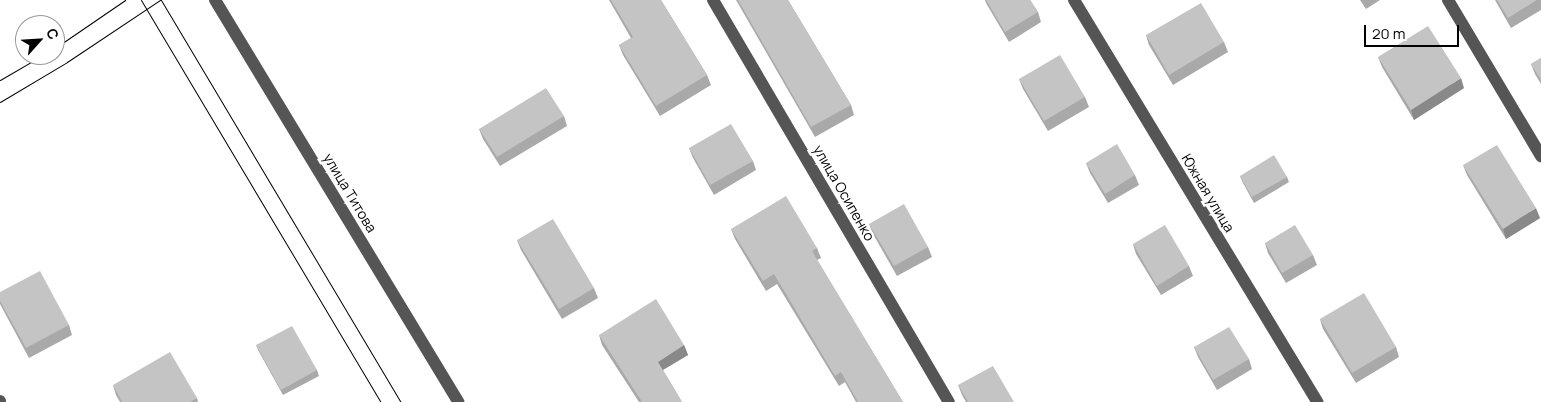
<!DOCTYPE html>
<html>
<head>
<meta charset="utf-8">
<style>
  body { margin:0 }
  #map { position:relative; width:1541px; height:402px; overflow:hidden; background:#fff; font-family:Manrope,sans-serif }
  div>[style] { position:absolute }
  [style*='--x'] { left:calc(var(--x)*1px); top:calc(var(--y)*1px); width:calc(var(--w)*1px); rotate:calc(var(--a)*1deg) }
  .minor>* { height:12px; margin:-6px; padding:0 6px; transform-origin:6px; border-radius:6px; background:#555 }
  .tram>* { height:1px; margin:-0.5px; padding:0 0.5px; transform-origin:0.5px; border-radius:0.5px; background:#000 }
  .wall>* { inset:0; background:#a9a9a9 }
  .shaded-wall>* { inset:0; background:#898989 }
  .building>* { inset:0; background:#c4c4c4 }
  span { translate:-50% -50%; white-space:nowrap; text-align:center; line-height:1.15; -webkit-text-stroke:5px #fff; paint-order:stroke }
  .street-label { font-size:14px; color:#000 }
  .north { position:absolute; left:15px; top:15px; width:50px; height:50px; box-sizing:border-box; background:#fff; border:1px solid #999; border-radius:50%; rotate:64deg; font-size:14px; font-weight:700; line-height:20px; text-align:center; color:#000 }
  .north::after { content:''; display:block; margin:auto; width:18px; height:22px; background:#000; clip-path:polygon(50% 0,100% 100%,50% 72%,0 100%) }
  .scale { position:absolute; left:1364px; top:25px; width:95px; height:22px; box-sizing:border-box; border:2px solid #000; border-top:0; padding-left:6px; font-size:15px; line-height:18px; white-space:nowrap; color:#000; -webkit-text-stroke:4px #fff; paint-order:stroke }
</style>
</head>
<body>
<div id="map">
  <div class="minor">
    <div style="--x:215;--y:0;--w:470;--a:58.8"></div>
    <div style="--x:713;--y:0;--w:466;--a:59.6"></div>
    <div style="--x:1074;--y:0;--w:470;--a:58.8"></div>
    <div style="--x:1448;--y:0;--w:182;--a:59.2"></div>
    <div style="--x:0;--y:401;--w:1;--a:90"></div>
  </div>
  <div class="tram">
    <div style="--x:141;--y:0;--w:468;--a:59.2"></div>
    <div style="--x:161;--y:0;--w:468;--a:59.2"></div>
    <div style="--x:55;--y:48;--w:85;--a:-34.4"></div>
    <div style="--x:0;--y:80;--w:50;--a:-30.2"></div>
    <div style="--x:0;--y:102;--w:78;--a:-30.8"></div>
    <div style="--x:67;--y:62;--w:112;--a:-33.7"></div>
  </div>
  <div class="wall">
    <div style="clip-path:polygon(609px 0,661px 0,707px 75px,711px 85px,660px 116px,623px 55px,619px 45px,631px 38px)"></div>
    <div style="clip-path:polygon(736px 0,788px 0,851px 105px,854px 115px,815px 137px)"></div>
    <div style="clip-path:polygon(985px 0,1030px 0,1038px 12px,1041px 22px,1009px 42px,986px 3px)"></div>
    <div style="clip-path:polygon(1360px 0,1380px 0,1366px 9px)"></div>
    <div style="clip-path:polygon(1495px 0,1541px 0,1541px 10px,1511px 28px)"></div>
    <div style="clip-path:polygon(1146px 35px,1224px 42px,1228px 52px,1173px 85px,1149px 45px)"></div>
    <div style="clip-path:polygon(1378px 57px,1464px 88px,1414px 120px,1382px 67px)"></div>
    <div style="clip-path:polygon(1541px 58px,1541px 84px,1535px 74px,1531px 64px)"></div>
    <div style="clip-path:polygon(1019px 79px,1085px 97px,1089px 107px,1048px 131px,1023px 89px)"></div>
    <div style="clip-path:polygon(564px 116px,567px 126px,500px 166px,483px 139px,479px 129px)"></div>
    <div style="clip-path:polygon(689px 148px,753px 161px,756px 170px,714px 195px,693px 158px)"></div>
    <div style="clip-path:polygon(1086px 163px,1135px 175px,1139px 185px,1108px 203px,1090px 173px)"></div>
    <div style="clip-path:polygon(1463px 165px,1540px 218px,1506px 239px,1467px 175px)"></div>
    <div style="clip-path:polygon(1240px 176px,1287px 177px,1289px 182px,1254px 203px,1242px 181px)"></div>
    <div style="clip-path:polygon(869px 224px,928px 247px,932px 257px,897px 276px,873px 234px)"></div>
    <div style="clip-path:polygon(731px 229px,817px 248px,821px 258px,817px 260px,903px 402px,856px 402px,845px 382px,839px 386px,777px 284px,766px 291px,735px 239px)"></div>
    <div style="clip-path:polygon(517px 240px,594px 288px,598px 298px,562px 319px,521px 250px)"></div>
    <div style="clip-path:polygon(1265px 243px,1313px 255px,1317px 265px,1286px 283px,1268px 253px)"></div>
    <div style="clip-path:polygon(1133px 244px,1189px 266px,1193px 276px,1161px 295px,1136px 254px)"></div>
    <div style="clip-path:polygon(0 292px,69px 325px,72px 335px,29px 358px,0 304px)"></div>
    <div style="clip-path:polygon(1320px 319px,1396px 347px,1399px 357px,1356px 383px,1323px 329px)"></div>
    <div style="clip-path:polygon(599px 335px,684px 345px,688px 355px,663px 370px,682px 402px,639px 402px,602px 345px)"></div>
    <div style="clip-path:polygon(256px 345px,317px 370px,319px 376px,283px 395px,258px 350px)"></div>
    <div style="clip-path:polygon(1194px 347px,1249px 359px,1252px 369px,1217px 390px,1198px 357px)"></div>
    <div style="clip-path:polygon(113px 385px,197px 398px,198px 402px,120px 402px,116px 395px)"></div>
    <div style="clip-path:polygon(958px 385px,1014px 402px,966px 402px,962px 395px)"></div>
  </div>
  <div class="shaded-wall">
    <div style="clip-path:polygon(1461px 78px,1464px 88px,1414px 120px,1411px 110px)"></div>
    <div style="clip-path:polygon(1536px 208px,1540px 218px,1506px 239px,1503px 229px)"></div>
    <div style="clip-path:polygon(684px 345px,688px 355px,661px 371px,658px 362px)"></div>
  </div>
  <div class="building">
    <div style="clip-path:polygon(611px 0,661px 0,707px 75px,656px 106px,619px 45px,633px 37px)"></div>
    <div style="clip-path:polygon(738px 0,788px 0,851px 105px,811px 127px)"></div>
    <div style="clip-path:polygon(986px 0,1030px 0,1038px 12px,1005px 32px)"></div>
    <div style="clip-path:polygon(1497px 0,1537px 0,1508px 18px)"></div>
    <div style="clip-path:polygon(1201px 3px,1224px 42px,1169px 75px,1146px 35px)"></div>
    <div style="clip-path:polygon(1428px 26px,1461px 78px,1411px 110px,1378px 57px)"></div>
    <div style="clip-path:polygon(1060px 55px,1085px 97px,1044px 121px,1019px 79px)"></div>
    <div style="clip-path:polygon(1541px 58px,1541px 80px,1531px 64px)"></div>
    <div style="clip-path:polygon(546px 88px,564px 116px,497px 157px,479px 129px)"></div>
    <div style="clip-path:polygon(731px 124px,753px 161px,710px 185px,689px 148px)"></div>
    <div style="clip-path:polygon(1117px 144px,1135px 175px,1105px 194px,1086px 163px)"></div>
    <div style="clip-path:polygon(1497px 145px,1536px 208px,1503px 229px,1463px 165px)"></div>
    <div style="clip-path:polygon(1274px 155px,1287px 177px,1252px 197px,1240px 176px)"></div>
    <div style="clip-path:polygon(786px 196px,817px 248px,812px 251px,903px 402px,858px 402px,841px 372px,835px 376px,774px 274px,763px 281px,731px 229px)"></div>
    <div style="clip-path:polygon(904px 204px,928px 247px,894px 266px,869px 224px)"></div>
    <div style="clip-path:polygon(553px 219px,594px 288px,559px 309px,517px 240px)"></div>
    <div style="clip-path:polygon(1165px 225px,1189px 266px,1157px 286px,1133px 244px)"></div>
    <div style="clip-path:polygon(1295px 225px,1313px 255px,1282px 273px,1265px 243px)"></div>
    <div style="clip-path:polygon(40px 271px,69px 325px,26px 348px,0 301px,0 292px)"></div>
    <div style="clip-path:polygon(1364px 293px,1396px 347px,1352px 373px,1320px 319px)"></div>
    <div style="clip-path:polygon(656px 299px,684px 345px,658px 362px,682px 402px,642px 402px,599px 335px)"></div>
    <div style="clip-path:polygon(292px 326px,317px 370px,281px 390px,256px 345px)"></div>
    <div style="clip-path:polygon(1229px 327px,1249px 359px,1213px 380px,1194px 347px)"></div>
    <div style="clip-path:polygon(170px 352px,197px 398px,190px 402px,122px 402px,113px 385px)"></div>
    <div style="clip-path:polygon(993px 366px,1014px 402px,968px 402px,958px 385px)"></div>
  </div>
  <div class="street-label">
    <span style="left:350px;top:193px;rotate:59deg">улица Титова</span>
    <span style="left:844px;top:193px;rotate:60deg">улица Осипенко</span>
    <span style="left:1208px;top:193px;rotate:59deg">Южная улица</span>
  </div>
  <div class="north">С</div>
  <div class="scale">20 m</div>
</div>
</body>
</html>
